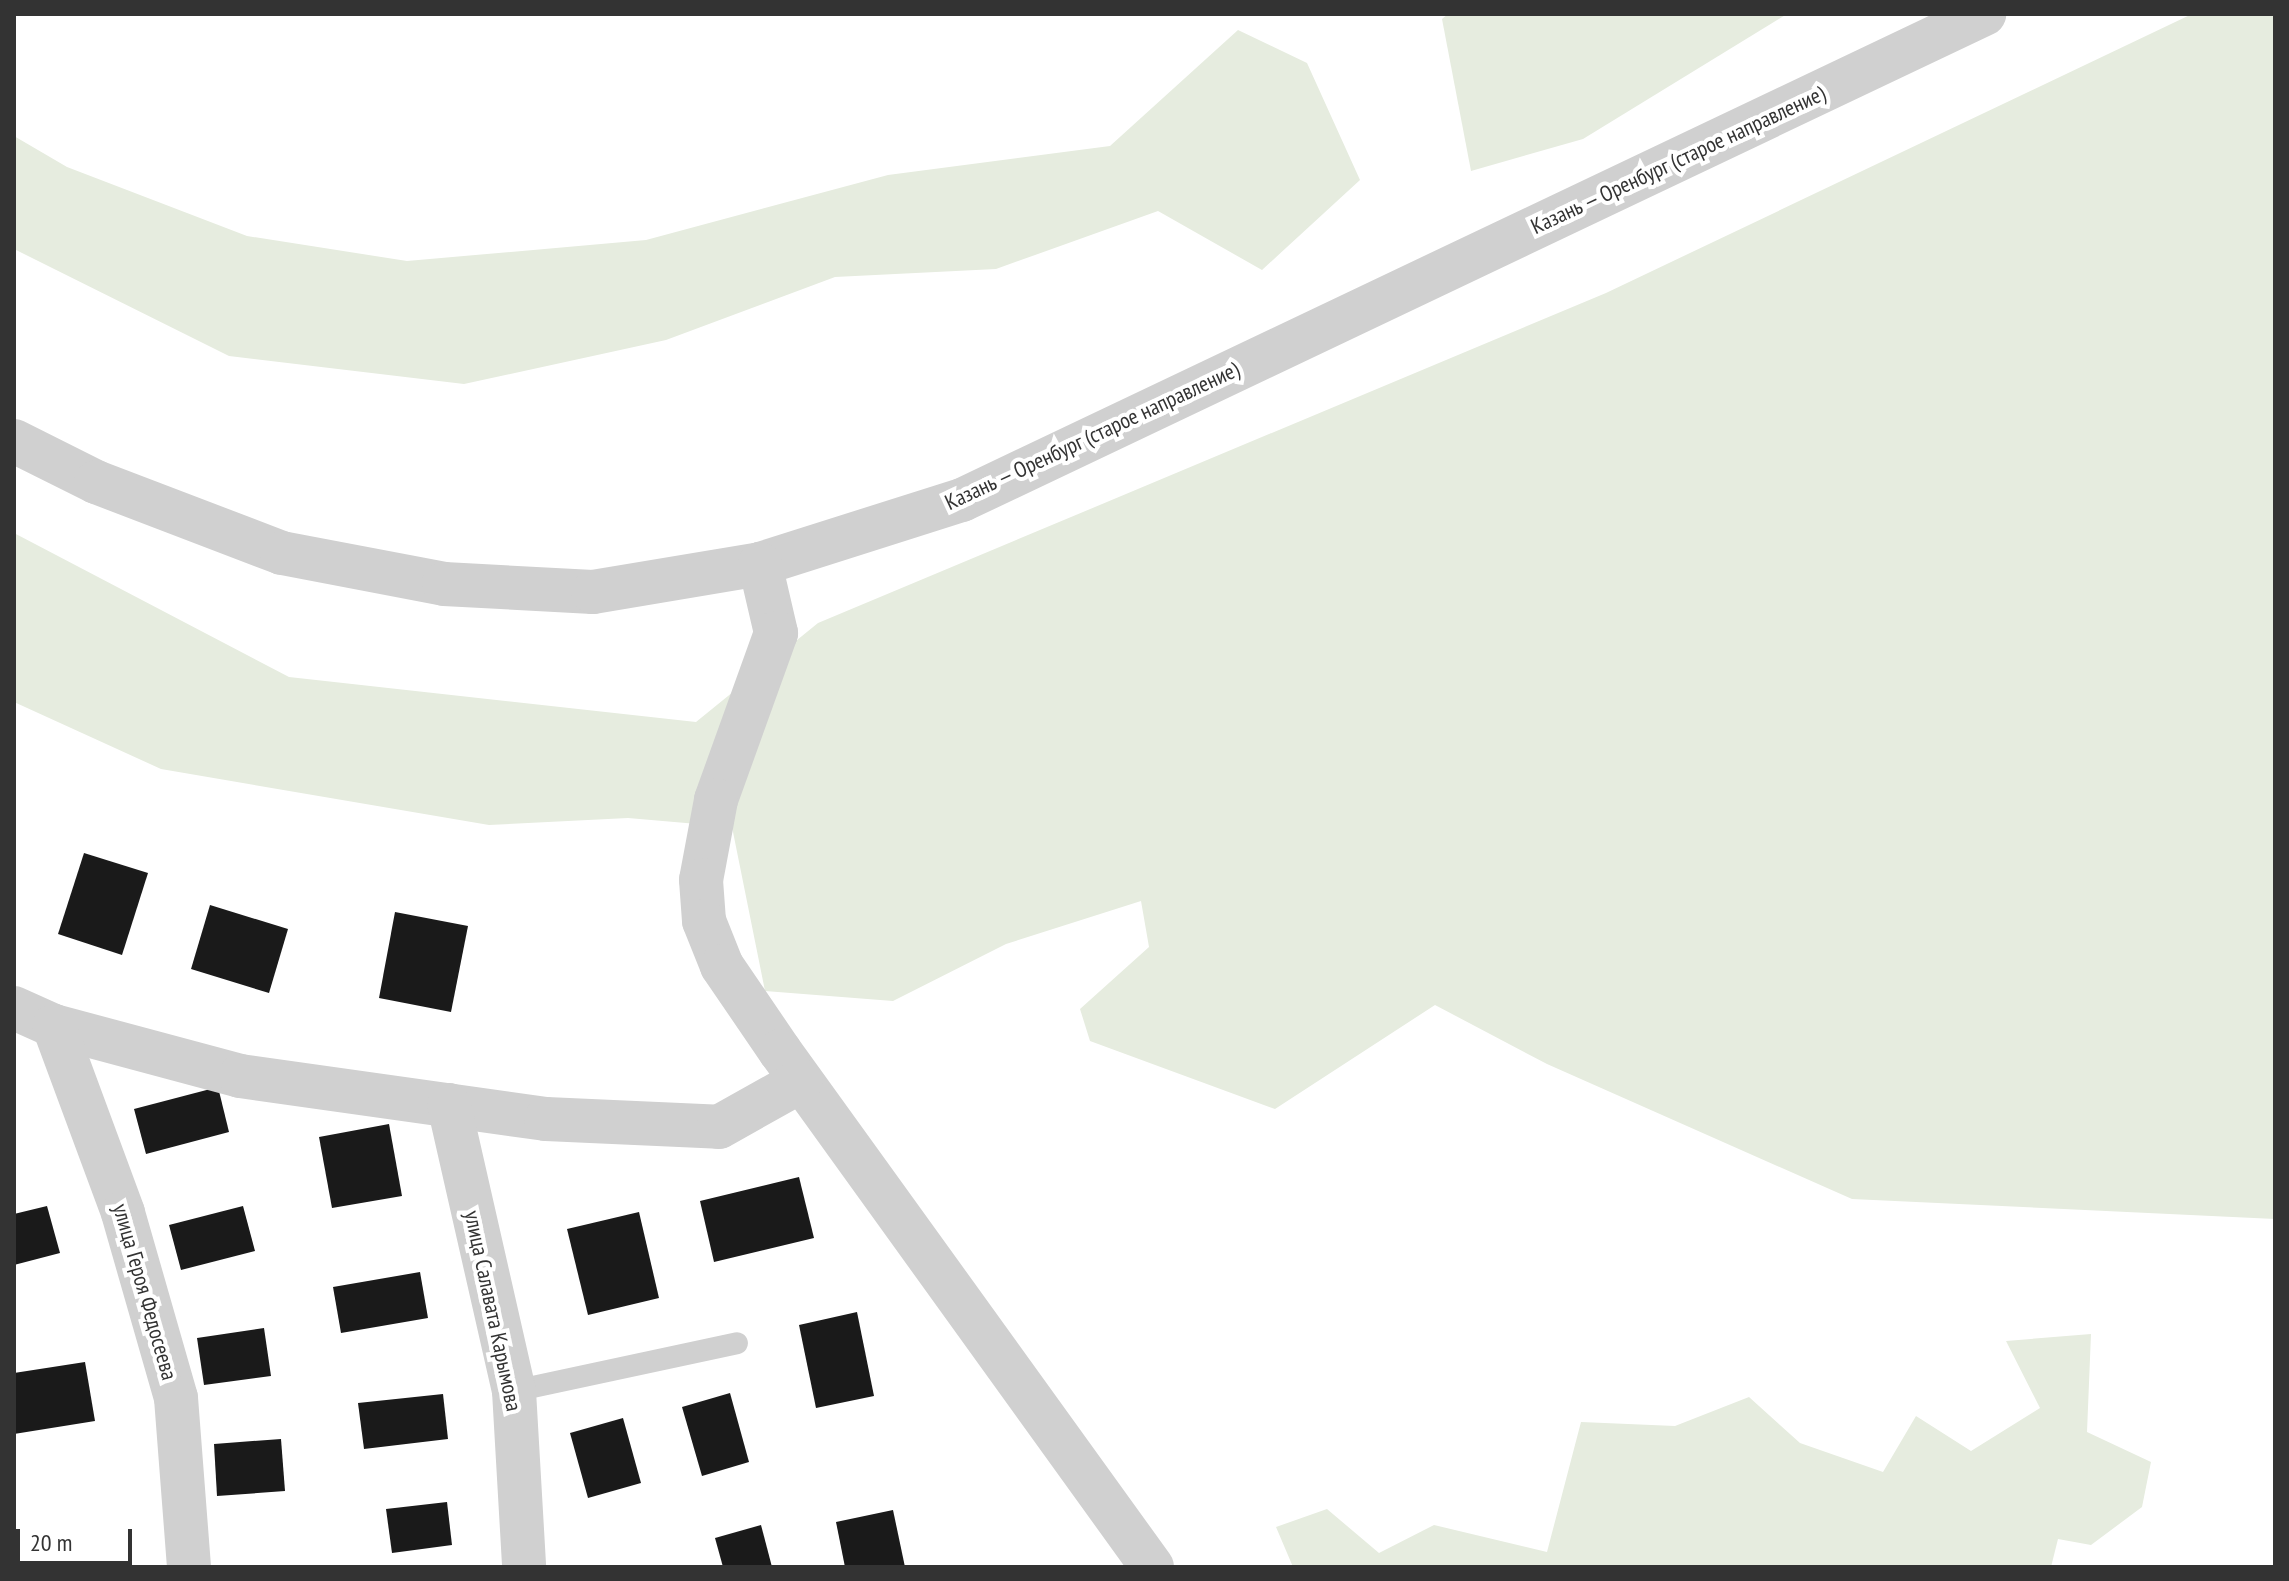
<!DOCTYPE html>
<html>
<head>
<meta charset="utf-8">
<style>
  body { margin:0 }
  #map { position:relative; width:2289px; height:1581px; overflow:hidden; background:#fff; font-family:"PT Sans Narrow",sans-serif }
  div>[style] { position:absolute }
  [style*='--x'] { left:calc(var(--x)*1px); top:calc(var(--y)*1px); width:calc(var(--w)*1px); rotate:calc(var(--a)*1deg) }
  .green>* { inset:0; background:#e6ecdf }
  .building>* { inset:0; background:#1a1a1a }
  .service>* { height:22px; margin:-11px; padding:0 11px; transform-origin:11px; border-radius:11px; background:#d0d0d0 }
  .minor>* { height:44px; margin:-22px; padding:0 22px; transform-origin:22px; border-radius:22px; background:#d0d0d0 }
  span { translate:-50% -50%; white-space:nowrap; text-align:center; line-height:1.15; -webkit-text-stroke:8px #fff; paint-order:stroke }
  .street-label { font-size:22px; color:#333 }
  .frame { position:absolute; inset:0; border:16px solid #333; pointer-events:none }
  .scale { position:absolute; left:16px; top:1529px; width:116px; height:36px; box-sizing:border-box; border:4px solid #333; border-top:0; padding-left:10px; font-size:24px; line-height:28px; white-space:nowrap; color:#333; -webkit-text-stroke:6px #fff; paint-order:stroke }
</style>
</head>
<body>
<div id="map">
  <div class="green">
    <div style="clip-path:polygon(1448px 14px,1787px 14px,1583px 139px,1471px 171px,1442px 19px)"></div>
    <div style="clip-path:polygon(2192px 14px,2275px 14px,2275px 1219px,1852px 1199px,1547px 1064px,1435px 1005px,1275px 1109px,1090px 1041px,1080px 1009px,1149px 947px,1141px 901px,1006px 944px,893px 1001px,765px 991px,732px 827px,628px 818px,489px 825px,161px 769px,14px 702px,14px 533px,289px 677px,696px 722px,818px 623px,1606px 293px)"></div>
    <div style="clip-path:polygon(1238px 30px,1307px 63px,1360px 180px,1262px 270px,1158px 211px,996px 269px,835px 277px,666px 340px,464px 384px,229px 356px,14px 249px,14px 136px,67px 167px,247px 236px,407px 261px,646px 240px,888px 175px,1110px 146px)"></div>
    <div style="clip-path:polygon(2091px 1334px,2087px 1432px,2151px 1462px,2142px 1507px,2091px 1545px,2058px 1539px,2051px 1567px,1293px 1567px,1276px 1527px,1327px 1509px,1379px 1553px,1434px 1525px,1547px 1552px,1581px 1422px,1675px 1426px,1749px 1397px,1800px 1443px,1883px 1472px,1916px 1416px,1971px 1451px,2040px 1408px,2006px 1341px)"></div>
  </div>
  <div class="building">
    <div style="clip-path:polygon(84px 853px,148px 873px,122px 955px,58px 934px)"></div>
    <div style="clip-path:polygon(210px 905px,288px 929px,269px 993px,191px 969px)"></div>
    <div style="clip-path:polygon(395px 912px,468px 926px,451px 1012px,379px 998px)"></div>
    <div style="clip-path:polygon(218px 1087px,229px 1132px,146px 1154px,134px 1109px)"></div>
    <div style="clip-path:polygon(389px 1124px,402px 1196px,332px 1208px,319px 1137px)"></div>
    <div style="clip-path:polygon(799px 1177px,814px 1238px,714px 1262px,700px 1201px)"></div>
    <div style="clip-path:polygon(47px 1206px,60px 1253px,14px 1265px,14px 1214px)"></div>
    <div style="clip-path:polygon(243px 1206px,255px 1251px,181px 1270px,169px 1225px)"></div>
    <div style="clip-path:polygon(639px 1212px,659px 1298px,588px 1315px,567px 1229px)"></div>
    <div style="clip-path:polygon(420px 1272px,428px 1318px,341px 1333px,333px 1287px)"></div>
    <div style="clip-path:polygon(857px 1312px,874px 1396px,816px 1408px,799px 1325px)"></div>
    <div style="clip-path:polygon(264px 1328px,271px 1376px,204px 1385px,197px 1338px)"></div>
    <div style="clip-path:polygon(85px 1362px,95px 1421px,14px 1434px,14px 1373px)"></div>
    <div style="clip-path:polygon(730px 1393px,749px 1462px,702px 1476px,682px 1407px)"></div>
    <div style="clip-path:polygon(443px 1394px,448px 1439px,364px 1449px,358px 1403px)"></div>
    <div style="clip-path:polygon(623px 1418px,641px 1483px,588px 1498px,570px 1433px)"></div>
    <div style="clip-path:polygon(281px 1439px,285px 1491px,217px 1496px,214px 1444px)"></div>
    <div style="clip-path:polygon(447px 1502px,452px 1545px,392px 1553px,386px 1509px)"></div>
    <div style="clip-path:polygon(893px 1510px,905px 1567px,845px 1567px,836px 1522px)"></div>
    <div style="clip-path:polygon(761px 1525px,772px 1567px,723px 1567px,715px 1538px)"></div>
  </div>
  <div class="service">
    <div style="--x:514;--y:1391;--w:228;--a:-12.1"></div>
  </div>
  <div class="minor">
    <div style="--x:14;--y:441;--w:92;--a:26.6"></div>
    <div style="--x:96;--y:482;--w:199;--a:20.9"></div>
    <div style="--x:282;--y:553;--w:165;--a:10.8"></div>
    <div style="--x:444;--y:584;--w:149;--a:3.1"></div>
    <div style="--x:593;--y:592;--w:169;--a:-9.5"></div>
    <div style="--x:760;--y:564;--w:212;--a:-17.6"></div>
    <div style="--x:962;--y:500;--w:1132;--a:-25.43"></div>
    <div style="--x:760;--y:564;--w:71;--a:76.9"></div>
    <div style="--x:776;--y:633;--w:177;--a:109.8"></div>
    <div style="--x:716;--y:800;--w:81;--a:100.6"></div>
    <div style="--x:701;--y:880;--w:41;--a:85.8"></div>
    <div style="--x:704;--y:921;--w:48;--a:68.2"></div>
    <div style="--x:722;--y:966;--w:103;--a:55.7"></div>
    <div style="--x:780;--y:1051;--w:636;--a:54.21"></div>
    <div style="--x:14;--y:1008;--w:44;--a:24.2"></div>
    <div style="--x:54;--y:1026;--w:193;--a:15"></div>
    <div style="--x:240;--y:1076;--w:309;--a:8"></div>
    <div style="--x:546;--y:1119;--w:173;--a:2.6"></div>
    <div style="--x:719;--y:1127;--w:94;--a:-29.3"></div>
    <div style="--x:54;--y:1026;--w:199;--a:69.7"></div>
    <div style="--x:123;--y:1213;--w:192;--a:74"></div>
    <div style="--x:176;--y:1398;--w:169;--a:85.6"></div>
    <div style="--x:449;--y:1105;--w:293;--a:77.2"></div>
    <div style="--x:514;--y:1391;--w:176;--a:86.7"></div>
  </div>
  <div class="street-label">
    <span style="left:1678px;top:160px;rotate:-25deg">Казань — Оренбург (старое направление)</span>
    <span style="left:1092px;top:436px;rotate:-25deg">Казань — Оренбург (старое направление)</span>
    <span style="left:145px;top:1292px;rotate:74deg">улица Героя Федосеева</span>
    <span style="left:493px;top:1311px;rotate:78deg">улица Салавата Карымова</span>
  </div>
  <div class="frame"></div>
  <div class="scale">20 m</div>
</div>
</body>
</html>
